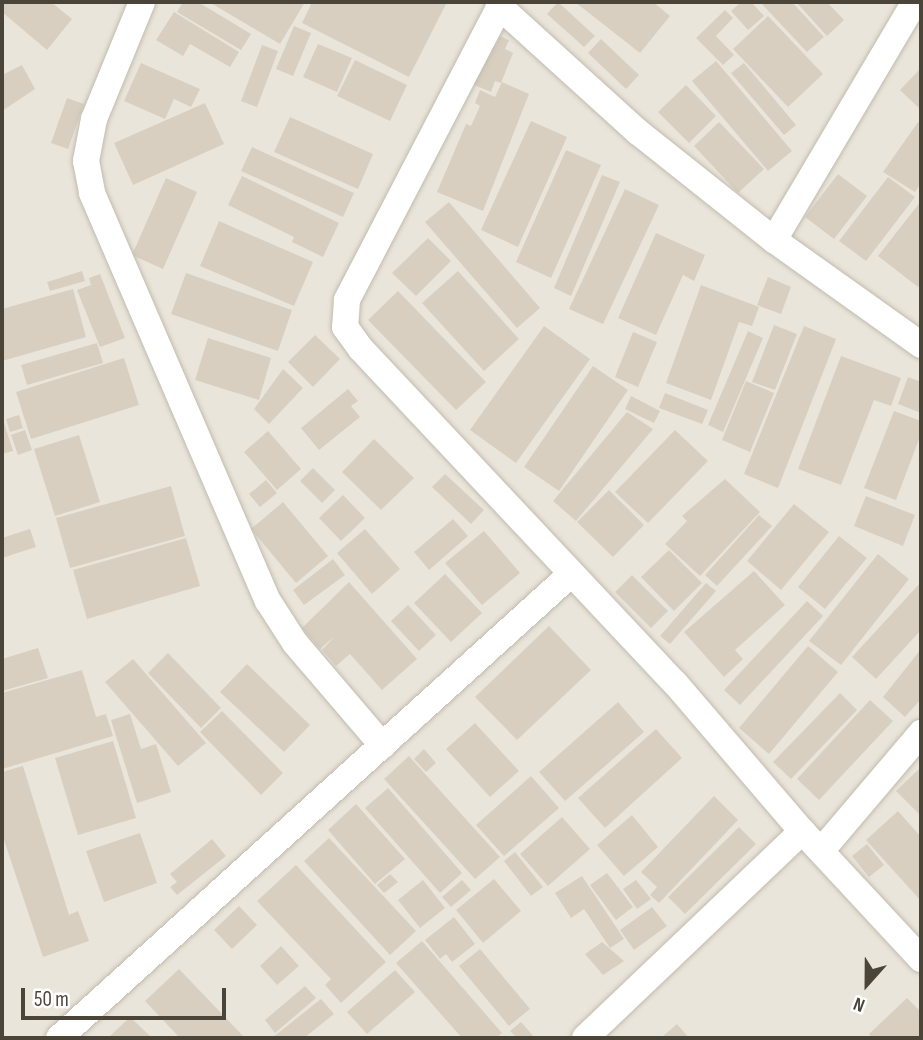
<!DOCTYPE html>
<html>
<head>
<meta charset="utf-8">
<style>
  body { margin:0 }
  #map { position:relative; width:923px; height:1040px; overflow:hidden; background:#f6f3ec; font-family:"Sofia Sans Condensed",sans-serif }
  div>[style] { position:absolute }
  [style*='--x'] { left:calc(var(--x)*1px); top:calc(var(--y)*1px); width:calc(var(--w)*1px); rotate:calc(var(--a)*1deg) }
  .residential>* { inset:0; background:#eae5da }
  .building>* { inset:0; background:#d8cfc1 }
  .roads { filter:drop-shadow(0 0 2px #c2bbae) drop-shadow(0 0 2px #c2bbae) }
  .minor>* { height:26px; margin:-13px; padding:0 13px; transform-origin:13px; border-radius:13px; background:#fff }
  span { translate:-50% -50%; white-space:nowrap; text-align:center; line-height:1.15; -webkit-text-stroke:5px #fff; paint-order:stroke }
  .frame { position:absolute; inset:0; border:4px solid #4b4439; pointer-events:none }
  .north { position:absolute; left:832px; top:949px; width:70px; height:70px; -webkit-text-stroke:5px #fff; paint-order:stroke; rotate:201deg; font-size:19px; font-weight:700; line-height:28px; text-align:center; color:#4b4439 }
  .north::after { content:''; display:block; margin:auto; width:24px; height:32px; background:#4b4439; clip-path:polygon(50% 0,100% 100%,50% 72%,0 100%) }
  .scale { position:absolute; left:21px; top:988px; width:205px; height:32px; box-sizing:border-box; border:4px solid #4b4439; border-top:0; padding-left:9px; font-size:21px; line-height:24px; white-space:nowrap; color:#4b4439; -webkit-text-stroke:5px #fff; paint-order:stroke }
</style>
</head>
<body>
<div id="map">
  <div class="residential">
    <div style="clip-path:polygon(2px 2px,921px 2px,921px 1038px,2px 1038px)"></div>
  </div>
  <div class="building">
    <div style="clip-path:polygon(2px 2px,51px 2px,72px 19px,47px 50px,2px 12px)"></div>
    <div style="clip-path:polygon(183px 2px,198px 2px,251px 34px,241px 50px,177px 12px)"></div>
    <div style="clip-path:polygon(209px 2px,305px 2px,280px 44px)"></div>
    <div style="clip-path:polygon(312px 2px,447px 2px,409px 77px,302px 23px)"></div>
    <div style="clip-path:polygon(558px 2px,595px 36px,584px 47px,547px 14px)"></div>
    <div style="clip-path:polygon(575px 2px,653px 2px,670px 16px,640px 53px)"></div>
    <div style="clip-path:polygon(741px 2px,751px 2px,764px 16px,748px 30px,731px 11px)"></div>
    <div style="clip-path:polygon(760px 2px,792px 2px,824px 37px,807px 52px)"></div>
    <div style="clip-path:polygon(796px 2px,827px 2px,844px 20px,827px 36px)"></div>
    <div style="clip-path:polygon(725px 10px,733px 18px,716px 36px,734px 55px,723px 65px,696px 38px)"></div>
    <div style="clip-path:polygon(174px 12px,239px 52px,230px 67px,190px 44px,183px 56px,156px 40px)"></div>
    <div style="clip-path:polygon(768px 16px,823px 74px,788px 107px,733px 49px)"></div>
    <div style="clip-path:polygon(294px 26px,311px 33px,293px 76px,276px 69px)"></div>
    <div style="clip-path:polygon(500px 36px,509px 40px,505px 49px,513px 53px,501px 83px,495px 81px,491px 92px,472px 84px,489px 43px,496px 46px)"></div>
    <div style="clip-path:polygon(601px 39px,639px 75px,626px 89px,588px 53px)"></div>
    <div style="clip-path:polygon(318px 44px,352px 58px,337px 92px,303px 77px)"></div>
    <div style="clip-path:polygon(262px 45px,278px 51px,257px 107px,241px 101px)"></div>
    <div style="clip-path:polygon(355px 60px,407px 85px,390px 121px,337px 96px)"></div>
    <div style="clip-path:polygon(716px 61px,792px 151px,768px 171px,692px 81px)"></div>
    <div style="clip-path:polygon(141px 63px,200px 89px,191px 107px,174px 99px,165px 119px,124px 101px)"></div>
    <div style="clip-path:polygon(744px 63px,796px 125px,784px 135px,731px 73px)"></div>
    <div style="clip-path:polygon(22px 65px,35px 89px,2px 111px,2px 75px)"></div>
    <div style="clip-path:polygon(921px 68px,921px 110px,900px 90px)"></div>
    <div style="clip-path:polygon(502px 82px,529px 94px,483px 211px,437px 192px,466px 124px,471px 126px,480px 106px,475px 103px,480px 90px,495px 97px)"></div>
    <div style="clip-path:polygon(686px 85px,716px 116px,689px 143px,658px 112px)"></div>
    <div style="clip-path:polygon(67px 98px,84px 104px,68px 149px,51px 143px)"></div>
    <div style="clip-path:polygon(205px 103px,224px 144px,133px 185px,114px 143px)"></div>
    <div style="clip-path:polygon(290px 117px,373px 154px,358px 189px,274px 152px)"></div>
    <div style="clip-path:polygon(531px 121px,567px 137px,518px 247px,481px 230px)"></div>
    <div style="clip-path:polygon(719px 122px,764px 169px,738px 193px,694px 146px)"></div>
    <div style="clip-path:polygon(918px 122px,921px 125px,921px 183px,915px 192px,883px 172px)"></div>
    <div style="clip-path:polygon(252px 147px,354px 193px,343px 217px,241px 171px)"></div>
    <div style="clip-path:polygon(566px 150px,601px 165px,551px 278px,516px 262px)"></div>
    <div style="clip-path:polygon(838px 174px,867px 196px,834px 239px,805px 217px)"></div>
    <div style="clip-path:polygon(602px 175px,620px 182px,571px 296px,554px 288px)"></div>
    <div style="clip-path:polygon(242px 176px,339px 223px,323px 257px,292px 242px,294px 237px,228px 205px)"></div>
    <div style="clip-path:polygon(888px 177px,915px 197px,866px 261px,839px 241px)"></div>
    <div style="clip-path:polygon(166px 178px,197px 192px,163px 269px,132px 255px)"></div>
    <div style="clip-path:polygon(625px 189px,659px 205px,603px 324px,569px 309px)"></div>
    <div style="clip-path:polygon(921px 201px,921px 284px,918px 287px,878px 256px)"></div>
    <div style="clip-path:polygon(449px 202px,540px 308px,517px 328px,425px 222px)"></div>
    <div style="clip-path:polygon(219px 221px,313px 262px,294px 306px,200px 266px)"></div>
    <div style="clip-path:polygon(656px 233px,705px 255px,694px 281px,683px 275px,656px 335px,618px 318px)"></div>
    <div style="clip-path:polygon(428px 238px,451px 261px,416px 296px,392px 273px)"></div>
    <div style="clip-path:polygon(82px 271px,85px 281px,50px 291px,47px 282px)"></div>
    <div style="clip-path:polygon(458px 271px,519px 339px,484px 371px,422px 303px)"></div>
    <div style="clip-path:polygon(186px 273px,292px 310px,278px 351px,171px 314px)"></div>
    <div style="clip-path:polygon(100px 274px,125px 338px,100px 347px,77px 290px,91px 285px,89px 278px)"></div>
    <div style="clip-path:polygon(768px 277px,791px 287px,781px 314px,757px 305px)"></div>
    <div style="clip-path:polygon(701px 285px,759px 307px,752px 326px,739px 322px,711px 400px,666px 383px)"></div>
    <div style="clip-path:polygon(73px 289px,86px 337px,2px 361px,2px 309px)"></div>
    <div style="clip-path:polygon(398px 291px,486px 382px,456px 410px,368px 320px)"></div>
    <div style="clip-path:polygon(774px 325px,797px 334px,775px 390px,752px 382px)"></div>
    <div style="clip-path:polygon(544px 326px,590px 359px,516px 463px,470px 430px)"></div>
    <div style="clip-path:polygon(804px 326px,836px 339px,778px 488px,744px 474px)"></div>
    <div style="clip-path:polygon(748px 331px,763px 338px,723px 432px,708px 425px)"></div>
    <div style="clip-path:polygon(633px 332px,657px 342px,638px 387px,615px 377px)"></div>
    <div style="clip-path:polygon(315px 335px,340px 359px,313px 387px,288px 362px)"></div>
    <div style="clip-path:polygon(208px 338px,271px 358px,259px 400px,195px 380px)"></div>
    <div style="clip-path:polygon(97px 343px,103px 363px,27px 385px,21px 365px)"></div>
    <div style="clip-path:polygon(841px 356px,901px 378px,891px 406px,874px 400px,841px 485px,798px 469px)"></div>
    <div style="clip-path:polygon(124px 358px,139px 405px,31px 439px,16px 392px)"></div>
    <div style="clip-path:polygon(593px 366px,628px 390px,559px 491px,524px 467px)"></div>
    <div style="clip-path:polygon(283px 369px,303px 388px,269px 424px,254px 409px)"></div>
    <div style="clip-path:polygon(908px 377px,921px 382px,921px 413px,898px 404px)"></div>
    <div style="clip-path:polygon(746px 381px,774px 393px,750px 452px,722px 440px)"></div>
    <div style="clip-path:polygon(348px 389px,358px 401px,351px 406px,360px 417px,319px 450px,301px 428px)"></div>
    <div style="clip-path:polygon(665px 393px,708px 410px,702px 424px,659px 408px)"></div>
    <div style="clip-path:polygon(631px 396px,660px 411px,654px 423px,625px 409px)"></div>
    <div style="clip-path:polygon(894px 411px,921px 421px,921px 434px,896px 500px,864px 488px)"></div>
    <div style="clip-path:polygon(627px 412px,653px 429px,576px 521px,553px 501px)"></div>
    <div style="clip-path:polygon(19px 415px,23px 428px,10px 432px,6px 419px)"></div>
    <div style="clip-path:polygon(2px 416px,13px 451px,2px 454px)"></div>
    <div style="clip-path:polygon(25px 430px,32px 450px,18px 455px,11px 435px)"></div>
    <div style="clip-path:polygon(675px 430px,708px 461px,648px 523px,615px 492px)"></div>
    <div style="clip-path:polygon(268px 431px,301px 469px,277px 490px,244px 452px)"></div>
    <div style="clip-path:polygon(79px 435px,100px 502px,55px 516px,34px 449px)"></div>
    <div style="clip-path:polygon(374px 439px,414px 478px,381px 510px,342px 472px)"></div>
    <div style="clip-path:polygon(313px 468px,335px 490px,322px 503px,300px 481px)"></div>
    <div style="clip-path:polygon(445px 474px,484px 510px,471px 524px,432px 487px)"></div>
    <div style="clip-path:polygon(725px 479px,760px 512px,700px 576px,665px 544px,687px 521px,682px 516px)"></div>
    <div style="clip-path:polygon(266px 480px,277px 493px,260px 507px,249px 494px)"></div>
    <div style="clip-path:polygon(171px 486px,185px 536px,70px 568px,56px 518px)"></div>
    <div style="clip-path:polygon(609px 490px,644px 525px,613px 557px,577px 522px)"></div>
    <div style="clip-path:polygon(343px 495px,365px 518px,341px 541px,319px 518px)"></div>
    <div style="clip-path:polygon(866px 496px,915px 515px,903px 546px,854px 526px)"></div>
    <div style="clip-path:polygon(283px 502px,328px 556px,296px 583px,251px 529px)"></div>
    <div style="clip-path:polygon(794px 504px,829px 532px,781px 590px,747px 561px)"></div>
    <div style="clip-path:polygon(759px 515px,772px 526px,717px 586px,705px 575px)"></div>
    <div style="clip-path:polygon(453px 519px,468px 536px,429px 570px,414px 552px)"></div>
    <div style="clip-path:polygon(30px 529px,36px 547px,2px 558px,2px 538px)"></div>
    <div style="clip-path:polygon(365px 529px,400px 569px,372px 594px,337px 553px)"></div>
    <div style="clip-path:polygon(484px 531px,520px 573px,482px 605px,445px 563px)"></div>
    <div style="clip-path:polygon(839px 536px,867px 558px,825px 609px,798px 587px)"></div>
    <div style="clip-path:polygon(186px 538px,200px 586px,87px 619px,73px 570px)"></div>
    <div style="clip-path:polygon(669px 550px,702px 583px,674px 611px,641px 577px)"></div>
    <div style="clip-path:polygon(878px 554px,909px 579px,841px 665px,809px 641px)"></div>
    <div style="clip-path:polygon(333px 559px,345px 575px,304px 605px,293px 590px)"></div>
    <div style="clip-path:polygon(754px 571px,785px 605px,735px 650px,743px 659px,724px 677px,684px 632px)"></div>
    <div style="clip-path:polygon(445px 574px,482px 613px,451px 642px,414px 603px)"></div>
    <div style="clip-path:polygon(632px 575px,668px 611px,651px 628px,615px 592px)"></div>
    <div style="clip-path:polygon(349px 582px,417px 659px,382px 690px,350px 654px,336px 666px,322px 650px,335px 636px,320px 649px,302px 628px)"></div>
    <div style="clip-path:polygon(921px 582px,921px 630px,876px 679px,852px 657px)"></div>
    <div style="clip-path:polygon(706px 583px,716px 591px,670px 644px,660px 636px)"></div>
    <div style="clip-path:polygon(807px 601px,823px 616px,740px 705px,724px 690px)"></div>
    <div style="clip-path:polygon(408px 605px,436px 635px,419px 651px,391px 621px)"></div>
    <div style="clip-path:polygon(549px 626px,591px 670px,517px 740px,475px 697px)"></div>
    <div style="clip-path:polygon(808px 646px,838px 672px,769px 754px,739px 728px)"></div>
    <div style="clip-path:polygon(38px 648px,48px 678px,2px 691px,2px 659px)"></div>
    <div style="clip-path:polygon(921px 649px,921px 699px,905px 717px,883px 697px)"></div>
    <div style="clip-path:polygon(168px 653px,221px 708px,201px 728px,148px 673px)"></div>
    <div style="clip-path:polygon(133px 659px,206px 743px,178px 766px,105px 682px)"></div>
    <div style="clip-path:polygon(247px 664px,310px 725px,284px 752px,220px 692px)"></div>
    <div style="clip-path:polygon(82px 670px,96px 717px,106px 714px,113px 736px,2px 769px,2px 693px)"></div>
    <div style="clip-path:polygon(840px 693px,857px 710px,791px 779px,773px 762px)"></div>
    <div style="clip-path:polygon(870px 700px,893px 721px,819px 800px,797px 779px)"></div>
    <div style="clip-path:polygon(618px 702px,644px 732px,565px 801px,539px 772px)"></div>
    <div style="clip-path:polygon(222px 711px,283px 773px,261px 795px,200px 732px)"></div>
    <div style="clip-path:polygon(130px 714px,141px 749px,156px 744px,171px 792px,137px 803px,111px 720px)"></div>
    <div style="clip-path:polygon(475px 723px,519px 771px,490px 797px,446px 749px)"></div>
    <div style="clip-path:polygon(656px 729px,682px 758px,605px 828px,578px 798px)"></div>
    <div style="clip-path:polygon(113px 741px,136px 818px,78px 835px,55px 758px)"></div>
    <div style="clip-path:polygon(424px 749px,436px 763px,426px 772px,414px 759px)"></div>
    <div style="clip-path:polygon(409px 756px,500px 857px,475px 879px,384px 779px)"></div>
    <div style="clip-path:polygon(23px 766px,69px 915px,78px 911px,89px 941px,43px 957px,2px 834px,2px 772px)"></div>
    <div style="clip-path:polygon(921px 767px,921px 816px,896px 791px)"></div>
    <div style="clip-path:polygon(531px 776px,559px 808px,504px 856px,476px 825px)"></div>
    <div style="clip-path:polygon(388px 788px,462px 873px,440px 893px,365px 808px)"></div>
    <div style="clip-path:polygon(714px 796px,738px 820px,659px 903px,650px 895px,657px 887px,641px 872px)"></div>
    <div style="clip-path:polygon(356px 804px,405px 859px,375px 884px,328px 830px)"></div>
    <div style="clip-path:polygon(898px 811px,921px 837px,921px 901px,866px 840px)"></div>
    <div style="clip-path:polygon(632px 815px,658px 847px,624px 876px,597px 845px)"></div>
    <div style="clip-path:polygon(562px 817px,590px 849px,548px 886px,520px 854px)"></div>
    <div style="clip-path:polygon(739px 827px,756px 844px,685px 914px,668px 897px)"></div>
    <div style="clip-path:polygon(140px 833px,157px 883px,104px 902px,86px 851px)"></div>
    <div style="clip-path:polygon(329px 838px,416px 931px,390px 955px,304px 861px)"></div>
    <div style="clip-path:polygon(212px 839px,226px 856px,177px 895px,170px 887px,177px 882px,170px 874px)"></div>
    <div style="clip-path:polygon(867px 844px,884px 865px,869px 877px,852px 856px)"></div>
    <div style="clip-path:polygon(515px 852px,543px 887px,531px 896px,504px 861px)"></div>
    <div style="clip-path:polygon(296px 865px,386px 962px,341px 1003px,325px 985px,331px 979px,257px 901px)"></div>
    <div style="clip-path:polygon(607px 873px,633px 907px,616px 920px,590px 885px)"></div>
    <div style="clip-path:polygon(390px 874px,398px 882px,384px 893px,377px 885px)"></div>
    <div style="clip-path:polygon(582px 876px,624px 939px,610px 948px,584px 909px,571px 918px,555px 893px)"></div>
    <div style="clip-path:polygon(494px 879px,521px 911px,483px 943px,456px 910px)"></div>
    <div style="clip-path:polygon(423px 880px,445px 908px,420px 928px,398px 900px)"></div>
    <div style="clip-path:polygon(462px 880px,471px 890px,451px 907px,442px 897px)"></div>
    <div style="clip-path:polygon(636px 880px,651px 899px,637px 909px,623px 889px)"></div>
    <div style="clip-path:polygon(239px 906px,257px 925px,232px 949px,214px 930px)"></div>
    <div style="clip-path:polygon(652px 907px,667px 926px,634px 950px,620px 930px)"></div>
    <div style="clip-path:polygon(454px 917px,475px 944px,452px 962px,446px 954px,440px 959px,425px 940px)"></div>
    <div style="clip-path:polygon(422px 941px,502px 1033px,496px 1038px,462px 1038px,396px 963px)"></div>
    <div style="clip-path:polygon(602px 942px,624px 961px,603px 975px,585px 954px)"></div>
    <div style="clip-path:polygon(281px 946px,299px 966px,277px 985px,260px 966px)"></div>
    <div style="clip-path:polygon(480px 949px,530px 1009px,509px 1026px,459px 966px)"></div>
    <div style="clip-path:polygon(179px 969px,245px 1038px,180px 1038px,145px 1001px)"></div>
    <div style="clip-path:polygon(395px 970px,415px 992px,367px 1034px,347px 1012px)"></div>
    <div style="clip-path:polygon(305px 986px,316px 998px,275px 1033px,265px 1020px)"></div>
    <div style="clip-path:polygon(907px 998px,921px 1012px,921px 1038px,872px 1038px,869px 1034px)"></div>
    <div style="clip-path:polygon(321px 999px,334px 1014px,304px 1038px,272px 1038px)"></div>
    <div style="clip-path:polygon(130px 1017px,152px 1038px,108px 1038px)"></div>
    <div style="clip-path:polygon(521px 1022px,535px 1038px,517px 1038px,510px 1031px)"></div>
    <div style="clip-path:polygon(677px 1024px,689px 1038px,661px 1038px)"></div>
  </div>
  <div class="roads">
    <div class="minor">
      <div style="--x:142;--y:2;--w:126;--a:112.3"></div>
      <div style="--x:94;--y:119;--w:43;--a:100.8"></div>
      <div style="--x:86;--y:161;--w:33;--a:79"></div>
      <div style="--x:92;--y:193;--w:444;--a:66.7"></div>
      <div style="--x:268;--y:601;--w:50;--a:57.3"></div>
      <div style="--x:295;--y:643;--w:135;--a:49.5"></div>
      <div style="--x:502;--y:2;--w:336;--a:117.5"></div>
      <div style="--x:347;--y:300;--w:27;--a:94"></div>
      <div style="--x:345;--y:327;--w:27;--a:54"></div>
      <div style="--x:361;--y:349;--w:458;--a:46.8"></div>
      <div style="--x:675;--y:683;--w:195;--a:49.4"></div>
      <div style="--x:802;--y:831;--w:175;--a:47.1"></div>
      <div style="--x:499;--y:6;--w:188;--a:42.2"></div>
      <div style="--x:638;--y:132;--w:174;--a:38.5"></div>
      <div style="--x:774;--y:240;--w:181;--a:35.5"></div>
      <div style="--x:774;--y:240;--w:277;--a:-59.4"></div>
      <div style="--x:821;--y:851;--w:155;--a:-49.7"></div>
      <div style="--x:59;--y:1038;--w:691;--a:-42.18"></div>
      <div style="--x:585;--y:1038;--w:300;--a:-43.6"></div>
    </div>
  </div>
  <div class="frame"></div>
  <div class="north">N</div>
  <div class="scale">50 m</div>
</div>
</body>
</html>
